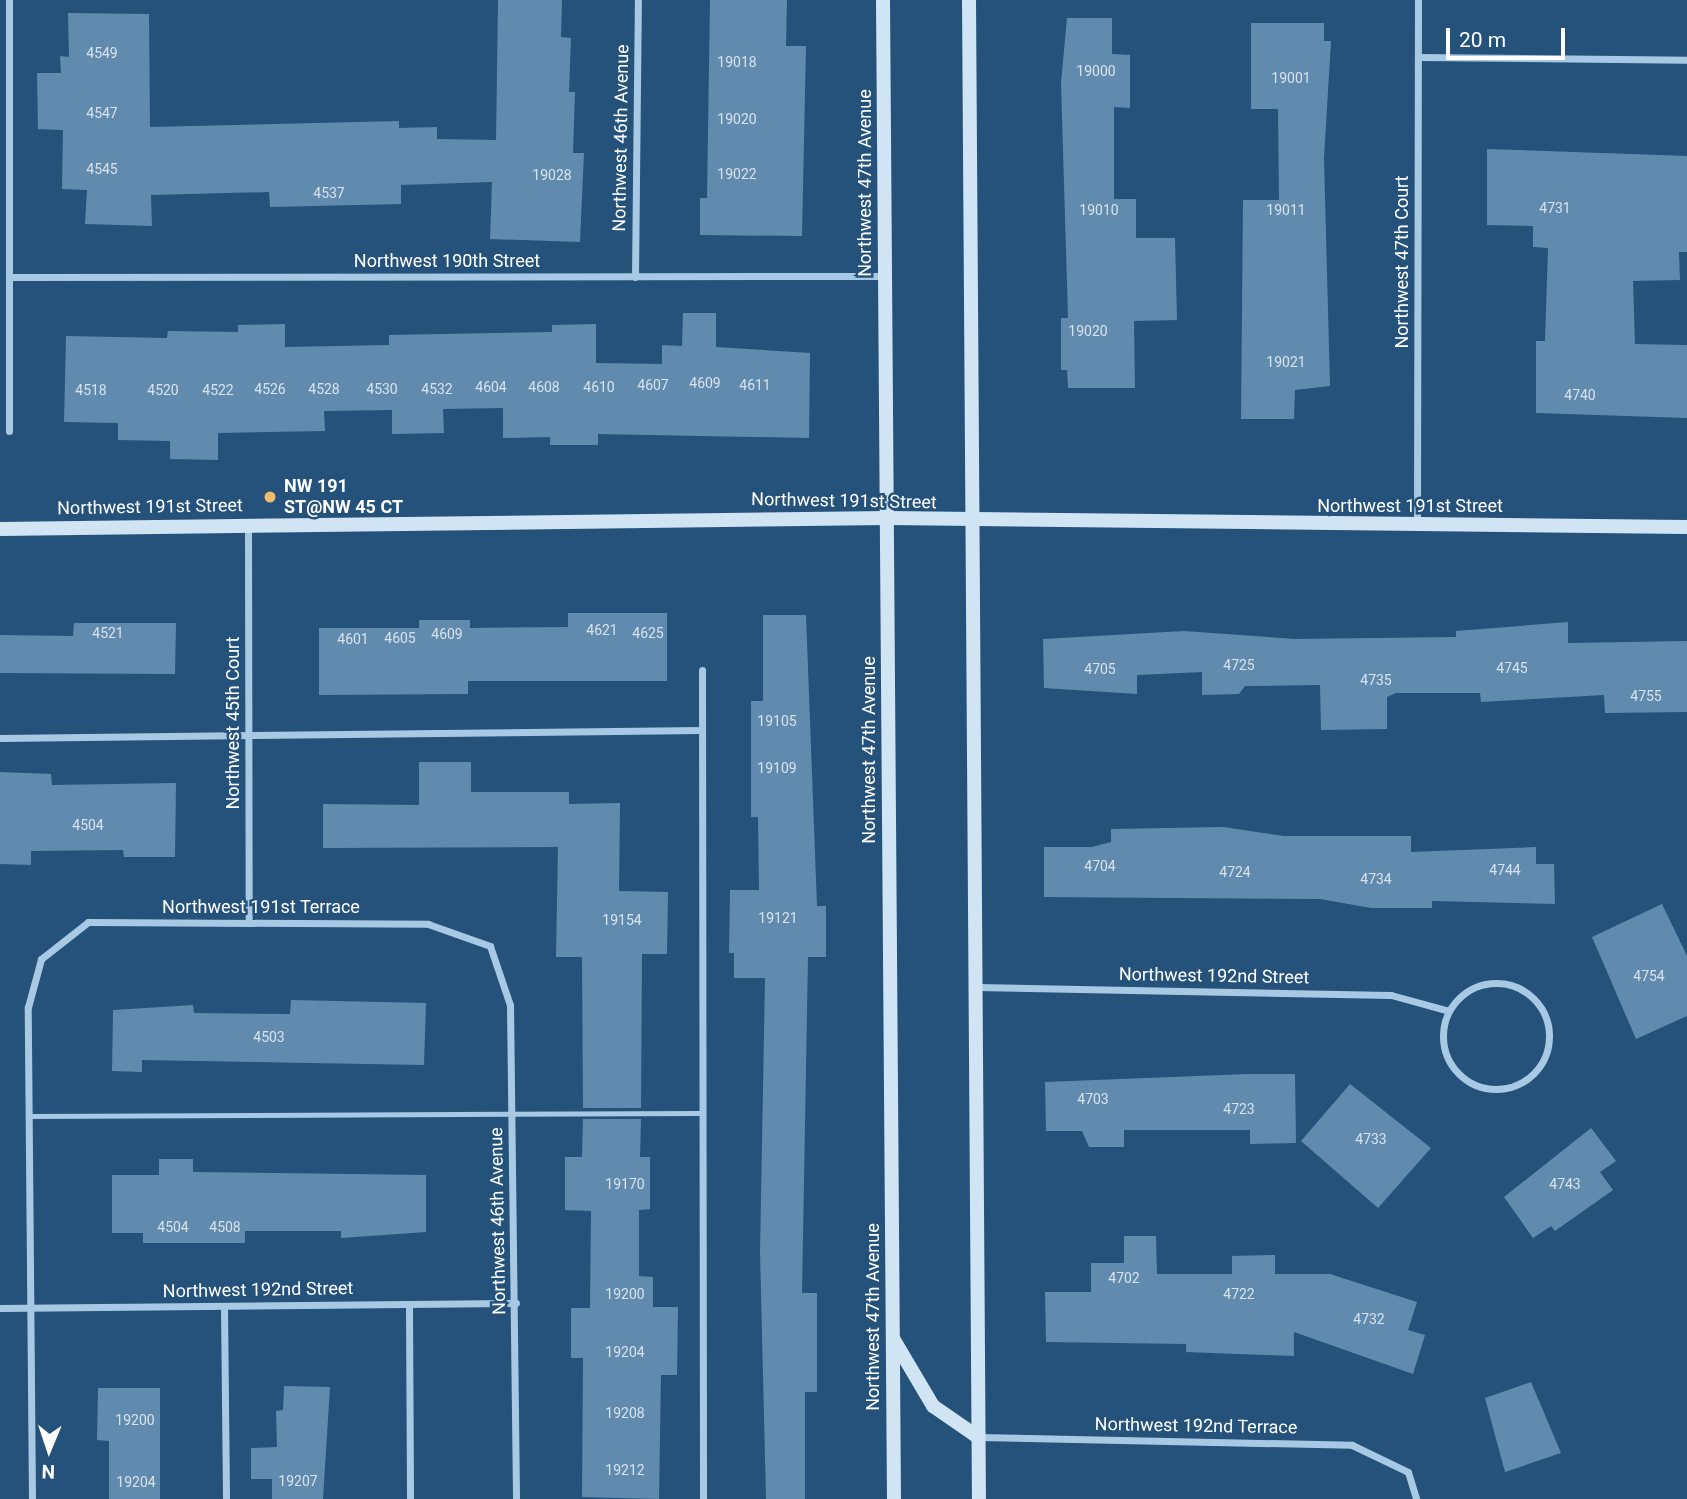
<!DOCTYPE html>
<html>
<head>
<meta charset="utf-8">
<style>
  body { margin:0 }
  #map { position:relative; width:1687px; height:1499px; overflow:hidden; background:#25527b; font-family:Roboto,sans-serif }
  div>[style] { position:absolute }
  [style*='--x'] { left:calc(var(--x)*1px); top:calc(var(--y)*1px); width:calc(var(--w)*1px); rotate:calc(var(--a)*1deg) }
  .building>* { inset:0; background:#618bae }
  .lane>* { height:5px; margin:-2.5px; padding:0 2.5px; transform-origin:2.5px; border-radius:2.5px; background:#a8c9e4 }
  .street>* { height:7px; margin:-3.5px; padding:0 3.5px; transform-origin:3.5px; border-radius:3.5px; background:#a8c9e4 }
  .street>.ring { margin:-3.5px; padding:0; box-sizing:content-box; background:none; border:7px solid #a8c9e4; border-radius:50% }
  .secondary>* { height:14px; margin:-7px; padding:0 7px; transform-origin:7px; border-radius:7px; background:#d1e4f4 }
  .dots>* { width:19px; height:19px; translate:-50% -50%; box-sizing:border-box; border:4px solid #25527b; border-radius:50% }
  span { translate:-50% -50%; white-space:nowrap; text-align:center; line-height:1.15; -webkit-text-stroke:5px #25527b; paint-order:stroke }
  .number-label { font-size:14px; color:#d8e2eb }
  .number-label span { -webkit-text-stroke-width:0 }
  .street-label { font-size:18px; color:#fff }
  .poi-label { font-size:18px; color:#fff; font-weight:700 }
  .left { translate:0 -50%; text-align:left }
  .north { position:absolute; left:14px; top:1415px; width:70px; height:70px; -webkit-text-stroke:5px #25527b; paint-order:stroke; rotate:182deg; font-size:19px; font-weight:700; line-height:28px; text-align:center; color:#fff }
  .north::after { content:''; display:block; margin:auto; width:24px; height:32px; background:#fff; clip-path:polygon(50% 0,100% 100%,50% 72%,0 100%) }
  .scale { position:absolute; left:1446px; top:28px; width:119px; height:32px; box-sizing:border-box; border:4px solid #fff; border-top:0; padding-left:9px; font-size:21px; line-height:24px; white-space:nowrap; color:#fff; -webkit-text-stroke:5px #25527b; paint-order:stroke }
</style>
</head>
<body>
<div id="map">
  <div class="building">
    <div style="clip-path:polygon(498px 0,562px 0,561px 37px,571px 38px,569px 92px,575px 92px,573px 153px,584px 153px,580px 242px,490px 239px,492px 182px,401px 185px,401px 204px,270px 207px,269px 192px,151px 195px,152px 226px,85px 224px,87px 190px,62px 189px,63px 130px,38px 129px,37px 73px,61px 73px,60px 56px,69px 57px,68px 13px,149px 14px,150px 127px,399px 121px,399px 128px,437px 127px,437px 139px,496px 140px)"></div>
    <div style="clip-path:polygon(710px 0,787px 0,786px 46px,806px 46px,802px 236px,700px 235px,700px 198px,707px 198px)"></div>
    <div style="clip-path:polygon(1067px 18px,1112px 18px,1112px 54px,1130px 55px,1130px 108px,1114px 107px,1114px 199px,1136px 199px,1136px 238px,1175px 238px,1177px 320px,1134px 321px,1135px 388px,1068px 388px,1067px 370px,1061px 370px,1061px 318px,1068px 318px,1061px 83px)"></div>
    <div style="clip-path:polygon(1251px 23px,1324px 23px,1324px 41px,1331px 41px,1324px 158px,1330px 386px,1295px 390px,1294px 419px,1241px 419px,1243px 200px,1279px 200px,1278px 109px,1251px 109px)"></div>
    <div style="clip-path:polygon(1487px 149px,1687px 156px,1687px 252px,1679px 252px,1680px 280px,1633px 281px,1635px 344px,1687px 345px,1687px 418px,1536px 413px,1536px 341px,1545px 341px,1548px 248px,1533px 247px,1533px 226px,1487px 225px)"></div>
    <div style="clip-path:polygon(683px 313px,716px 313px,716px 347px,810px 353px,809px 438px,598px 434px,598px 445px,550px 445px,550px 437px,503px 438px,503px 408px,443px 409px,444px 433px,392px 434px,392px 410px,324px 411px,325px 431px,218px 433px,218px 460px,170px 459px,170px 441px,118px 440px,118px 423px,64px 422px,66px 336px,167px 338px,168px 331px,238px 332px,238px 325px,285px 324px,285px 347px,389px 345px,389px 335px,552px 332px,552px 325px,596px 324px,596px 363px,662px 364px,662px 345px,682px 346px)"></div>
    <div style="clip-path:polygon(568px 613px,667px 613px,667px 681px,468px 681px,468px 694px,319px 695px,319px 628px,419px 628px,419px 620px,470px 620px,470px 628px,568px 627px)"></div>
    <div style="clip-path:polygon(763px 615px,806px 615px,817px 906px,826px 906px,826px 957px,808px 957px,802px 1293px,817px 1293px,817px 1392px,805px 1392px,805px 1499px,766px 1499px,760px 1252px,765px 978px,734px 978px,734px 953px,729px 953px,730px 890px,759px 890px,758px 817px,751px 817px,751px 701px,763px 701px)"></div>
    <div style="clip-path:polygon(1568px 622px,1568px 643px,1687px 641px,1687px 712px,1605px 713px,1604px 695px,1481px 702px,1480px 693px,1396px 693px,1387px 697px,1387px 729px,1321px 730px,1320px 685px,1245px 686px,1239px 694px,1202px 695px,1202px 672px,1137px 675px,1137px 694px,1044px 688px,1043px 639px,1184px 631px,1295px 639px,1456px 637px,1456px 631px)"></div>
    <div style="clip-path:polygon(74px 623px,176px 623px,175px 674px,0 673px,0 635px,73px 636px)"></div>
    <div style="clip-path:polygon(419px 762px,471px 762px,471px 792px,569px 792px,569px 804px,620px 803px,619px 891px,668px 892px,667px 954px,642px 954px,641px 1108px,583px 1108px,582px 957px,556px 957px,558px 847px,323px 848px,323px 804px,419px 805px)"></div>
    <div style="clip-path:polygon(0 772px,51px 774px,52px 785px,176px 783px,175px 857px,124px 857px,123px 850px,31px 851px,31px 865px,0 864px)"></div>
    <div style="clip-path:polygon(1223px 827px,1284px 836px,1411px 836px,1411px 852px,1536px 847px,1536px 864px,1554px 864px,1555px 904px,1432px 901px,1432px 908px,1371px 908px,1320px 899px,1044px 897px,1044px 847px,1092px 847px,1111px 842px,1111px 829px)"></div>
    <div style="clip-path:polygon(1662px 904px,1687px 956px,1687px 1016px,1636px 1039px,1592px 937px)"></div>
    <div style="clip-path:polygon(291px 1000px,426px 1003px,424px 1065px,142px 1060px,142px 1072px,112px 1071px,113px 1010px,193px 1005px,194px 1013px,290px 1014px)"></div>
    <div style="clip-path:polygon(1248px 1074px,1295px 1074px,1296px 1143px,1250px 1144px,1250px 1130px,1124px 1130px,1124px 1147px,1089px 1147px,1082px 1131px,1046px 1131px,1045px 1082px)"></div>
    <div style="clip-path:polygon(1350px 1084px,1431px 1148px,1378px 1208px,1301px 1141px)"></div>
    <div style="clip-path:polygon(583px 1119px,641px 1119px,640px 1157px,650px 1157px,650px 1209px,639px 1210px,639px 1276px,653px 1277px,653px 1307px,678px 1307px,677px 1375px,661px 1375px,659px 1499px,582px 1497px,583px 1358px,571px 1358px,571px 1308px,590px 1308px,591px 1211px,565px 1210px,565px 1157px,582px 1157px)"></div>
    <div style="clip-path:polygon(1591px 1128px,1616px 1161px,1600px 1172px,1613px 1190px,1555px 1231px,1551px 1226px,1533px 1238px,1504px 1197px)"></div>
    <div style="clip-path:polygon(159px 1159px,193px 1159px,193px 1172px,426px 1175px,426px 1232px,341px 1238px,341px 1231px,245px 1231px,245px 1243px,143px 1243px,143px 1233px,112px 1233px,112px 1175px,159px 1175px)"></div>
    <div style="clip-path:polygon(1124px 1236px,1156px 1236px,1157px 1274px,1232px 1274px,1232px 1256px,1275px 1255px,1275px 1274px,1330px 1274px,1417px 1302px,1408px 1330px,1425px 1335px,1413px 1374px,1294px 1332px,1294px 1356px,1186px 1352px,1186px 1344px,1046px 1342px,1045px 1292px,1091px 1292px,1091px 1263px,1124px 1263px)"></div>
    <div style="clip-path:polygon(1531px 1382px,1561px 1453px,1505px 1472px,1485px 1398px)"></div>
    <div style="clip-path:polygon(284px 1386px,330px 1387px,323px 1499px,272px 1499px,272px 1479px,251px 1479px,251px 1448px,277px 1447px,276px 1411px,283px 1410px)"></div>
    <div style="clip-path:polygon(98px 1388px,160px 1388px,160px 1499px,109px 1499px,109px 1441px,97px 1440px)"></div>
  </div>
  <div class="lane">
    <div style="--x:28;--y:1116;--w:672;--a:-0.26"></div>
  </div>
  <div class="street">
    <div style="--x:1419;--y:57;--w:268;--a:0.6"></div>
    <div style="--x:9;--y:277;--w:876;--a:-0.07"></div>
    <div style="--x:635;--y:277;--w:277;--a:-89.4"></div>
    <div style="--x:9;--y:431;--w:431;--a:-90"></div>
    <div style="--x:248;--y:524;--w:399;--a:89.9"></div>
    <div style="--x:1417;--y:524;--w:524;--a:-89.89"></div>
    <div style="--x:702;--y:670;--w:829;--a:89.93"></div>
    <div style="--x:0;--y:738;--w:702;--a:-0.65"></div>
    <div class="ring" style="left:1443px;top:983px;width:99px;height:99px"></div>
    <div style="--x:976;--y:987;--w:415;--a:1.1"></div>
    <div style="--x:1391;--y:995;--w:60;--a:15.4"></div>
    <div style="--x:409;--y:1304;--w:195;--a:89.7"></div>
    <div style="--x:224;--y:1306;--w:193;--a:89.4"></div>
    <div style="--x:0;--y:1308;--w:516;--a:-0.56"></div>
    <div style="--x:978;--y:1437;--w:374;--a:1.2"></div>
    <div style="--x:1352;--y:1445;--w:62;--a:25.7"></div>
    <div style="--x:1408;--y:1472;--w:28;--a:73"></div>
    <div style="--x:32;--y:1499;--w:492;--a:-90.5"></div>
    <div style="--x:28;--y:1007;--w:50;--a:-74.8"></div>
    <div style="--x:41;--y:959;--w:60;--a:-38.2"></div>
    <div style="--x:88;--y:922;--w:340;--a:0.3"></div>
    <div style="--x:428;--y:924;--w:66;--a:19.5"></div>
    <div style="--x:490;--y:946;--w:62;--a:71.3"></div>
    <div style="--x:510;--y:1005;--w:494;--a:89.3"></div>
  </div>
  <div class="secondary">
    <div style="--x:883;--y:0;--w:1499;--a:89.58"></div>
    <div style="--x:969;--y:0;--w:1499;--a:89.62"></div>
    <div style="--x:0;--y:529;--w:888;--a:-0.71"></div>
    <div style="--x:888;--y:518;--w:799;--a:0.65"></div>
    <div style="--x:894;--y:1340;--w:77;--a:59.4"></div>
    <div style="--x:933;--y:1406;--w:55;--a:34.6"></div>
  </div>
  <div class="dots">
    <div style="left:270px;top:497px;background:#eebc6c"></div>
  </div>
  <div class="number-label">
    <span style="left:102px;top:53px">4549</span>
    <span style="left:737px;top:62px">19018</span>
    <span style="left:1096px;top:71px">19000</span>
    <span style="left:1291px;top:78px">19001</span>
    <span style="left:102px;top:113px">4547</span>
    <span style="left:737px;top:119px">19020</span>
    <span style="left:102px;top:169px">4545</span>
    <span style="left:737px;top:174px">19022</span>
    <span style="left:552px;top:175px">19028</span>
    <span style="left:329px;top:193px">4537</span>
    <span style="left:1555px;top:208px">4731</span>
    <span style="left:1099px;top:210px">19010</span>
    <span style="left:1286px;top:210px">19011</span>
    <span style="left:1088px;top:331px">19020</span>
    <span style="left:1286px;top:362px">19021</span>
    <span style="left:705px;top:383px">4609</span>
    <span style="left:653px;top:385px">4607</span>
    <span style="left:755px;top:385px">4611</span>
    <span style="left:491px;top:387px">4604</span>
    <span style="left:544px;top:387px">4608</span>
    <span style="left:599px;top:387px">4610</span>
    <span style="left:270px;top:389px">4526</span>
    <span style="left:324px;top:389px">4528</span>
    <span style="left:382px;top:389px">4530</span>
    <span style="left:437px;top:389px">4532</span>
    <span style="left:91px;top:390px">4518</span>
    <span style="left:163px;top:390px">4520</span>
    <span style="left:218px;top:390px">4522</span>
    <span style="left:1580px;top:395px">4740</span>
    <span style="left:602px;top:630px">4621</span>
    <span style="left:108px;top:633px">4521</span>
    <span style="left:648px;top:633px">4625</span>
    <span style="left:447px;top:634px">4609</span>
    <span style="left:400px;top:638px">4605</span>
    <span style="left:353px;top:639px">4601</span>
    <span style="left:1239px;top:665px">4725</span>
    <span style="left:1512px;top:668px">4745</span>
    <span style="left:1100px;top:669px">4705</span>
    <span style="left:1376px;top:680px">4735</span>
    <span style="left:1646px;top:696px">4755</span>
    <span style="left:777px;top:721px">19105</span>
    <span style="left:777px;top:768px">19109</span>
    <span style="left:88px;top:825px">4504</span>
    <span style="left:1100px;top:866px">4704</span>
    <span style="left:1505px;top:870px">4744</span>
    <span style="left:1235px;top:872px">4724</span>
    <span style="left:1376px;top:879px">4734</span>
    <span style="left:778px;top:918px">19121</span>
    <span style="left:622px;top:920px">19154</span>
    <span style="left:1649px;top:976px">4754</span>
    <span style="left:269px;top:1037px">4503</span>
    <span style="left:1093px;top:1099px">4703</span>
    <span style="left:1239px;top:1109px">4723</span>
    <span style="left:1371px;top:1139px">4733</span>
    <span style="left:625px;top:1184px">19170</span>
    <span style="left:1565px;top:1184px">4743</span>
    <span style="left:173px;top:1227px">4504</span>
    <span style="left:225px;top:1227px">4508</span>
    <span style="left:1124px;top:1278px">4702</span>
    <span style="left:625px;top:1294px">19200</span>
    <span style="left:1239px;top:1294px">4722</span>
    <span style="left:1369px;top:1319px">4732</span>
    <span style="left:625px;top:1352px">19204</span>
    <span style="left:625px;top:1413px">19208</span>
    <span style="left:135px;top:1420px">19200</span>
    <span style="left:625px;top:1470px">19212</span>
    <span style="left:298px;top:1481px">19207</span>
    <span style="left:136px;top:1482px">19204</span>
  </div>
  <div class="street-label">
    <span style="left:621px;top:138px;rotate:-89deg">Northwest 46th Avenue</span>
    <span style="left:865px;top:183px;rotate:-90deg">Northwest 47th Avenue</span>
    <span style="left:447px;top:261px">Northwest 190th Street</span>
    <span style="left:1402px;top:262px;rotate:-90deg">Northwest 47th Court</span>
    <span style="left:844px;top:501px;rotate:1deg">Northwest 191st Street</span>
    <span style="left:1410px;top:506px">Northwest 191st Street</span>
    <span style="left:150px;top:507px;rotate:-1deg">Northwest 191st Street</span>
    <span style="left:233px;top:723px;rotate:-90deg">Northwest 45th Court</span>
    <span style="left:869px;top:750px;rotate:-90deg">Northwest 47th Avenue</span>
    <span style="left:261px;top:907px">Northwest 191st Terrace</span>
    <span style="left:1214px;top:976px;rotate:1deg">Northwest 192nd Street</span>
    <span style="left:498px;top:1221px;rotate:-91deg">Northwest 46th Avenue</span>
    <span style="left:258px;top:1290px;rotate:-1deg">Northwest 192nd Street</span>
    <span style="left:873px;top:1317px;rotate:-90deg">Northwest 47th Avenue</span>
    <span style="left:1196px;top:1426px;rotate:1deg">Northwest 192nd Terrace</span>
  </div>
  <div class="poi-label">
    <span class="left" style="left:284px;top:497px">NW 191<br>ST@NW 45 CT</span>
  </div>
  <div class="north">N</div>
  <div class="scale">20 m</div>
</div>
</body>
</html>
